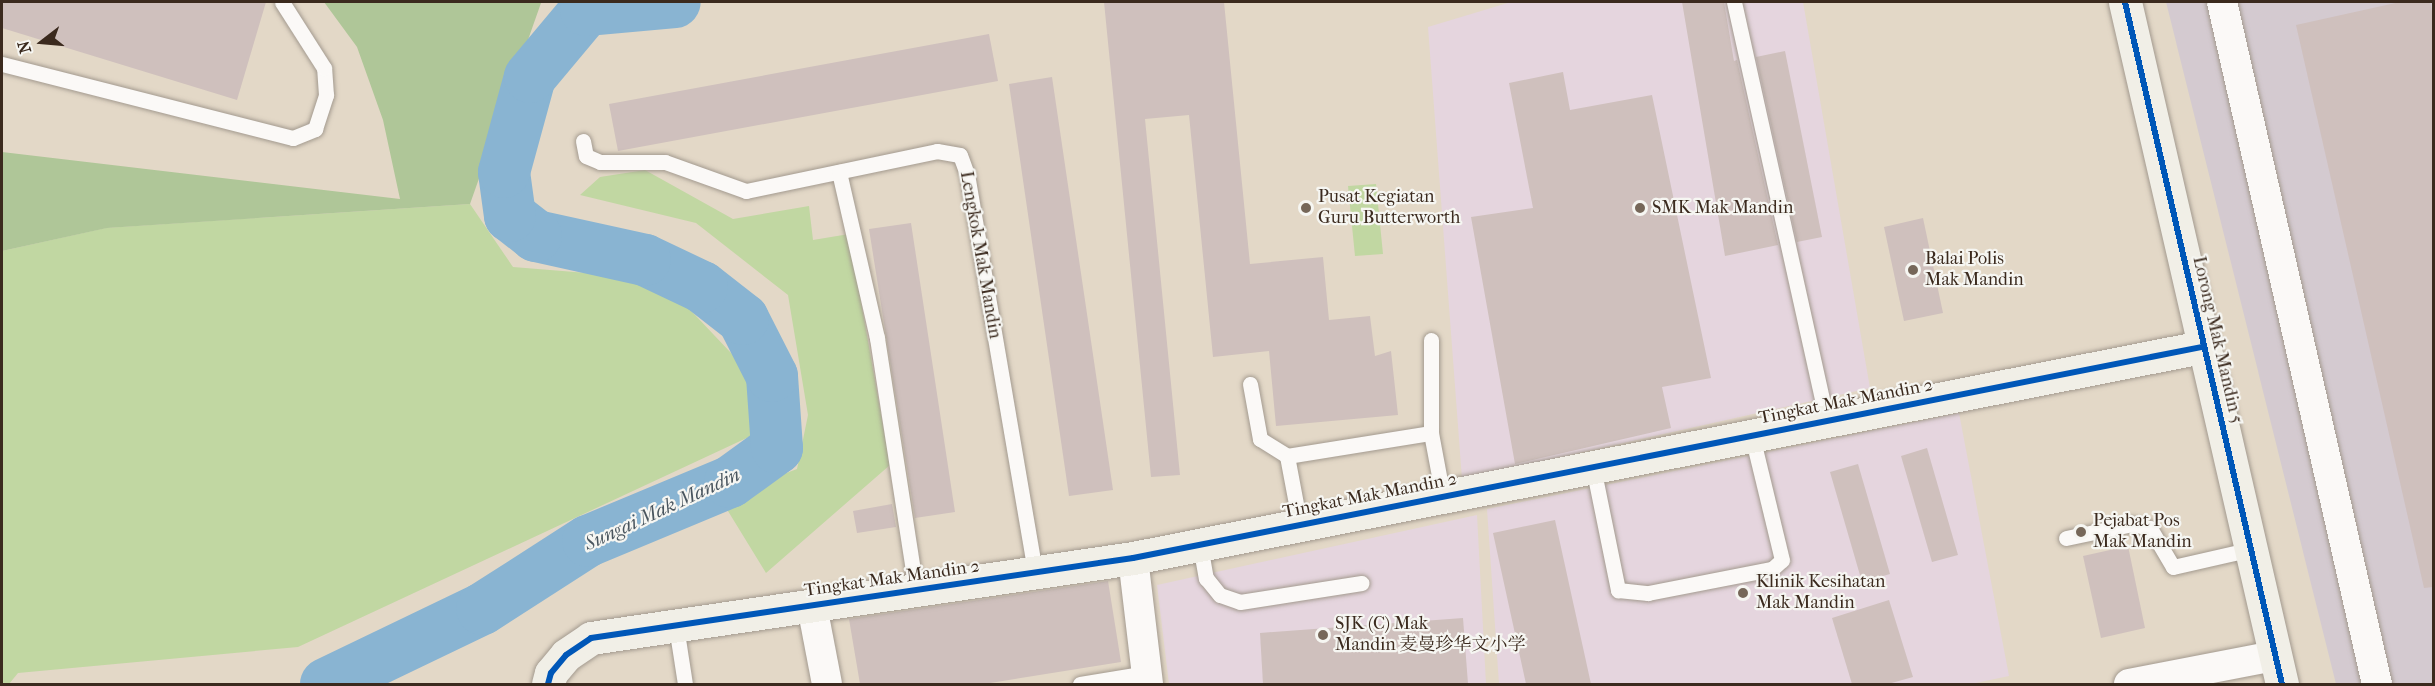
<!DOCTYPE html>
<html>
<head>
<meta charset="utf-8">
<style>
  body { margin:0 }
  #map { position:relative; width:2435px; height:686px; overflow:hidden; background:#e3d8c7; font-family:"IM FELL French Canon","Noto Serif SC",serif }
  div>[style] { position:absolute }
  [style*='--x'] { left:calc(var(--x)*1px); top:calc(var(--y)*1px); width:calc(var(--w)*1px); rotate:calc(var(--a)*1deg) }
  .built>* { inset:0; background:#e5d5de }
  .industrial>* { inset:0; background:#d4cad0 }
  .green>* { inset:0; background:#c1d7a2 }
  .forest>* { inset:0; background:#afc698 }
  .river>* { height:52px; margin:-26px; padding:0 26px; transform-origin:26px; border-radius:26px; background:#89b4d2 }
  .building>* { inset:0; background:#cfc0bd }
  .roads { filter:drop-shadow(0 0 2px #a39a8f) drop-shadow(0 0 2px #a39a8f) }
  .lane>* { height:15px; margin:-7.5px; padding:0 7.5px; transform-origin:7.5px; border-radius:7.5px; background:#fbf9f7 }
  .street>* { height:30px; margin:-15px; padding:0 15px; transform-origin:15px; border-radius:15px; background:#fbf9f7 }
  .secondary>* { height:33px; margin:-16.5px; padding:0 16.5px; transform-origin:16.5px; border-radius:16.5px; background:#f1efe7 }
  .cycleway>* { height:6px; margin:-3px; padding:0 3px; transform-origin:3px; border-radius:3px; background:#0057b8 }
  .dots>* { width:16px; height:16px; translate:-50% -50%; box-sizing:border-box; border:3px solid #f6f6f2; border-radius:50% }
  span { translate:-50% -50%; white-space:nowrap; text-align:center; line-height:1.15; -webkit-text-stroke:4.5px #f6f6f2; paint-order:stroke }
  .poi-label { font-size:18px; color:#3b2a1e }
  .left { translate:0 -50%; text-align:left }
  .street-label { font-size:18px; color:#3b2a1e }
  .water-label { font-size:20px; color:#49555e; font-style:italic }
  .frame { position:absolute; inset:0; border:3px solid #3b2a1e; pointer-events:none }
  .north { position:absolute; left:12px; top:12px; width:60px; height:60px; -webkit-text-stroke:4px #f6f6f2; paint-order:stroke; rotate:254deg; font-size:16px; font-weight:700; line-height:24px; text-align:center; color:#3b2a1e }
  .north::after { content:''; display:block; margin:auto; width:21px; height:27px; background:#3b2a1e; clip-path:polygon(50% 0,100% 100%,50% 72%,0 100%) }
</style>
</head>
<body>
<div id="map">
  <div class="built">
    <div style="clip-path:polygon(1511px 2px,1803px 2px,1870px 388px,1462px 479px,1428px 27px)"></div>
    <div style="clip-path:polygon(1959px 413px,2009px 676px,1971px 684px,1499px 684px,1487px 509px)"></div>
    <div style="clip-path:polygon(1477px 515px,1486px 684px,1169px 684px,1157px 585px)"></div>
  </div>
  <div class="industrial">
    <div style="clip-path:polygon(2166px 2px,2433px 2px,2433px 684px,2336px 684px)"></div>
  </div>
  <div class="green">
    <div style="clip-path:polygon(645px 170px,733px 219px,809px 206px,813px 240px,849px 234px,890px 465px,766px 573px,720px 498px,797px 469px,808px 415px,788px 295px,696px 223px,580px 195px,600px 177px)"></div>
    <div style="clip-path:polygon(1376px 184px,1383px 254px,1355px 256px,1348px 186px)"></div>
    <div style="clip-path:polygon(470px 204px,513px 267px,661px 279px,749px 372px,751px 436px,298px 647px,18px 673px,9px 684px,2px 684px,2px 251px,106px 228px)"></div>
  </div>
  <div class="forest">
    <div style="clip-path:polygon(324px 2px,546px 2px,541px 3px,470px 204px,107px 228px,2px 251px,2px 152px,400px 199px,383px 120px,357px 47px)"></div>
  </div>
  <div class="river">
    <div style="--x:326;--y:684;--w:173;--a:-25.7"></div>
    <div style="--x:482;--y:609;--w:126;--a:-32.7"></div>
    <div style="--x:588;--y:541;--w:154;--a:-22.6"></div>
    <div style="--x:730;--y:482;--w:58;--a:-35.9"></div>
    <div style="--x:777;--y:448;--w:72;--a:-94"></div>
    <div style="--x:772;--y:376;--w:64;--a:-117"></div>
    <div style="--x:743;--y:319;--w:52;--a:-142"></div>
    <div style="--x:702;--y:287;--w:63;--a:-154.7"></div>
    <div style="--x:645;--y:260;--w:112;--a:-167.6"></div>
    <div style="--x:536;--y:236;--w:33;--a:-142"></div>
    <div style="--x:510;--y:216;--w:44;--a:-97.8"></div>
    <div style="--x:504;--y:172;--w:98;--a:-74.7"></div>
    <div style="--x:530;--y:77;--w:87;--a:-50.1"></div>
    <div style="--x:586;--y:10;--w:89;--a:-5.1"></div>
  </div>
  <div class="building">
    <div style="clip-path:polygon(2px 2px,266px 2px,237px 100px,2px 28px)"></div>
    <div style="clip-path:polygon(1104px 2px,1224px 2px,1250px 264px,1323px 257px,1329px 320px,1370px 316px,1375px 356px,1391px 351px,1398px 415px,1276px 426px,1269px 351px,1213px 357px,1189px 115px,1145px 119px,1180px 475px,1151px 477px)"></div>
    <div style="clip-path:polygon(1682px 2px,1724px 2px,1734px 61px,1737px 60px,1778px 245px,1725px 256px)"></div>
    <div style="clip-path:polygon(2400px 2px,2430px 2px,2433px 17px,2433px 587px,2424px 588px,2296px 25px)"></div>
    <div style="clip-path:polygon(989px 34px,998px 81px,618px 151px,609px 104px)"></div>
    <div style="clip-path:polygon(1785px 51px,1822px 237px,1797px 242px,1756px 57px)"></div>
    <div style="clip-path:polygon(1563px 72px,1570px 110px,1652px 95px,1711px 378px,1662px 387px,1671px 428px,1515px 464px,1471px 217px,1533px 208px,1509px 83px)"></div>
    <div style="clip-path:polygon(1052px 77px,1113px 490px,1069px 496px,1009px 84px)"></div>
    <div style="clip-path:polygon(1923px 218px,1943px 313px,1904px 321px,1884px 227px)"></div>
    <div style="clip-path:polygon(911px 223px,955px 512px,915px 518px,869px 229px)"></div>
    <div style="clip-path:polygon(1927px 448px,1958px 555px,1932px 562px,1901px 456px)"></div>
    <div style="clip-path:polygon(1858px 464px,1890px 574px,1862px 582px,1830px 472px)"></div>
    <div style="clip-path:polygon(892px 504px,896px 527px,857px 533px,853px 511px)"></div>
    <div style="clip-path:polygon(1555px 520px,1591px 684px,1526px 684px,1493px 533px)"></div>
    <div style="clip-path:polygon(2128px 546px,2145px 628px,2101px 638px,2083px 556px)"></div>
    <div style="clip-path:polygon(1108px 581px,1121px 662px,984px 684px,860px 684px,849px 619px)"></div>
    <div style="clip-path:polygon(1889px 600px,1913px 677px,1888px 684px,1852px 684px,1832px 618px)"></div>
    <div style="clip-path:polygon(1463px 618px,1468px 684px,1263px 684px,1260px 633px)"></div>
  </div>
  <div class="roads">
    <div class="lane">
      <div style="--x:1734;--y:2;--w:429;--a:77.5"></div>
      <div style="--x:2;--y:64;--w:300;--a:14.3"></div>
      <div style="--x:293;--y:138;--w:24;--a:-22"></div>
      <div style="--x:315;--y:129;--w:36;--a:-72"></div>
      <div style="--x:326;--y:95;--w:27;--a:-94"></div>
      <div style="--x:324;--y:68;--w:78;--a:-122.5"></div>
      <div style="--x:583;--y:141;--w:15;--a:79"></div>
      <div style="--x:586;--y:156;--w:15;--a:23"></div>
      <div style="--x:600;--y:162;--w:65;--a:0"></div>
      <div style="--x:665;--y:162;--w:86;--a:19.7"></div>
      <div style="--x:746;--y:191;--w:195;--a:-11.8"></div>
      <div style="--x:937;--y:151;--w:23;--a:10"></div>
      <div style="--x:960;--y:155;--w:20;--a:70"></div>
      <div style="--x:967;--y:174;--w:405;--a:80.3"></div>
      <div style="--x:839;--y:172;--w:170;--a:77.1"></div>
      <div style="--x:877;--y:338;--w:255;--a:81.2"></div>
      <div style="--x:1250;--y:384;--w:56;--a:79.7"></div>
      <div style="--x:1260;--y:439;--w:32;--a:32"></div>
      <div style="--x:1287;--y:456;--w:70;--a:79.3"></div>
      <div style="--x:1431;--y:433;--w:65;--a:79.4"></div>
      <div style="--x:1287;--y:456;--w:146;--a:-9.1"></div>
      <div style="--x:1431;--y:433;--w:93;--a:-90"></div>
      <div style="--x:1593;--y:467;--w:126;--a:78.5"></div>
      <div style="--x:1618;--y:590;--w:30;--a:6"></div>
      <div style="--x:1648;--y:593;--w:126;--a:-11"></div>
      <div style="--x:1772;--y:569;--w:13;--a:-42"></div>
      <div style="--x:1782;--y:560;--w:128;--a:-103.6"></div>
      <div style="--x:2066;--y:538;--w:67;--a:-12"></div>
      <div style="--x:2132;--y:524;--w:18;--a:13"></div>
      <div style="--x:2150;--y:528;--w:45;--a:59.5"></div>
      <div style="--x:2173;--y:567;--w:81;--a:-12.8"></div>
      <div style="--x:1200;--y:545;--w:34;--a:80"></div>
      <div style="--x:1206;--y:578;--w:22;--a:51"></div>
      <div style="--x:1220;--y:595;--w:21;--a:19"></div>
      <div style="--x:1240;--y:602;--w:123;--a:-8.9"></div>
      <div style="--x:676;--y:626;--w:59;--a:81.2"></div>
      <div style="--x:1080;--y:684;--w:68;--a:-9.3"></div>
    </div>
    <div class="street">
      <div style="--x:2222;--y:2;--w:699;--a:77.2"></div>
      <div style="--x:1133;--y:558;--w:127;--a:83.2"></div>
      <div style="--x:812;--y:606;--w:79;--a:79.1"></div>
      <div style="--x:2129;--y:684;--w:149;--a:-10.9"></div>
    </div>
    <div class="secondary">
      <div style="--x:2125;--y:2;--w:700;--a:77.04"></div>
      <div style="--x:548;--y:684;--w:11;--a:-75"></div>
      <div style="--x:551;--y:673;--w:23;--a:-50"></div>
      <div style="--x:566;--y:655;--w:30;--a:-34"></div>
      <div style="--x:591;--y:638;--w:548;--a:-8.4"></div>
      <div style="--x:1133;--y:558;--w:1090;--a:-11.17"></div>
    </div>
  </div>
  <div class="cycleway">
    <div style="--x:2125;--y:2;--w:700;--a:77.04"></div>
    <div style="--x:548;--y:684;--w:11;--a:-75"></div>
    <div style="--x:551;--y:673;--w:23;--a:-50"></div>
    <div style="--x:566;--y:655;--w:30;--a:-34"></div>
    <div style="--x:591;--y:638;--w:548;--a:-8.4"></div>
    <div style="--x:1133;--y:558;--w:1090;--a:-11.17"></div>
  </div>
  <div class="dots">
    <div style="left:1306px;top:208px;background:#766759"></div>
    <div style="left:1640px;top:208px;background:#766759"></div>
    <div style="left:1913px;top:270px;background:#766759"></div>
    <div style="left:2081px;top:532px;background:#766759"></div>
    <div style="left:1743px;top:593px;background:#766759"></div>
    <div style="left:1323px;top:635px;background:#766759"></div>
  </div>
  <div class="poi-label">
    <span class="left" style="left:1318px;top:208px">Pusat Kegiatan<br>Guru Butterworth</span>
    <span class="left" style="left:1652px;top:208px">SMK Mak Mandin</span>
    <span class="left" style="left:1925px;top:270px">Balai Polis<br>Mak Mandin</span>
    <span class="left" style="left:2093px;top:532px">Pejabat Pos<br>Mak Mandin</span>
    <span class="left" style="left:1756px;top:593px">Klinik Kesihatan<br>Mak Mandin</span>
    <span class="left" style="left:1335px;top:635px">SJK (C) Mak<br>Mandin 麦曼珍华文小学</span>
  </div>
  <div class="street-label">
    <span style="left:980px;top:255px;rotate:80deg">Lengkok Mak Mandin</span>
    <span style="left:2217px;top:340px;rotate:77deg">Lorong Mak Mandin 5</span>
    <span style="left:1846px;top:402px;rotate:-11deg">Tingkat Mak Mandin 2</span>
    <span style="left:1370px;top:496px;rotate:-11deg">Tingkat Mak Mandin 2</span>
    <span style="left:892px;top:579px;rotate:-8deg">Tingkat Mak Mandin 2</span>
  </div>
  <div class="water-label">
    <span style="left:662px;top:509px;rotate:-25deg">Sungai Mak Mandin</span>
  </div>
  <div class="frame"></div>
  <div class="north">N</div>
</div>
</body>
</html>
